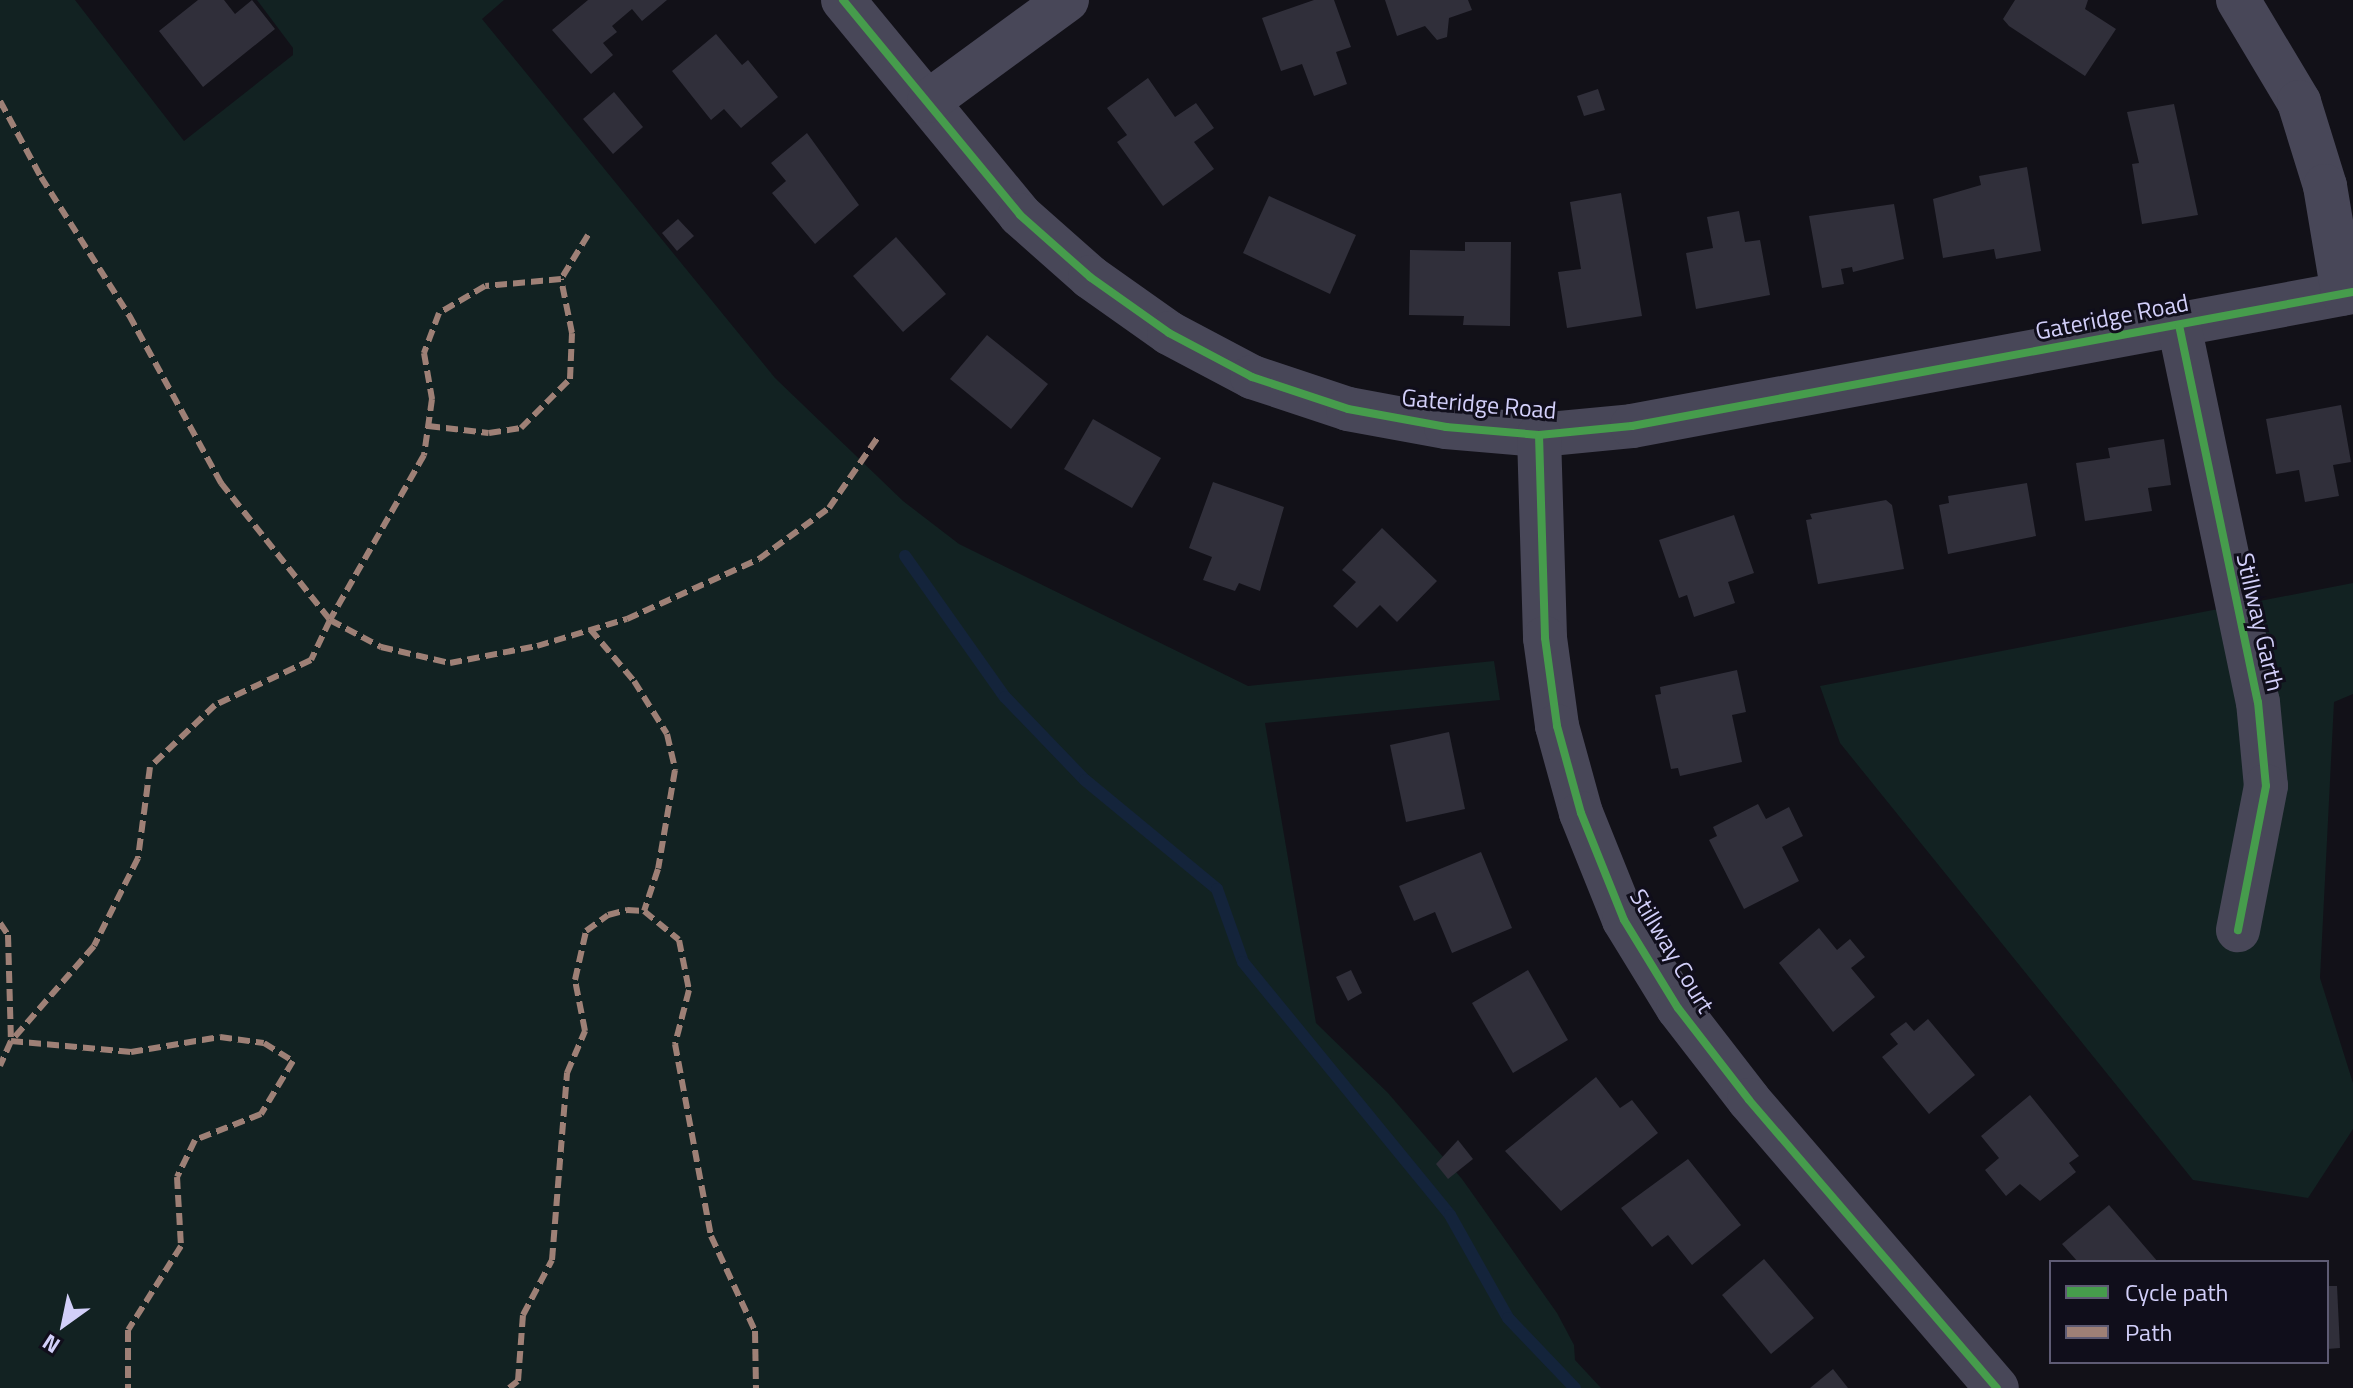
<!DOCTYPE html>
<html>
<head>
<meta charset="utf-8">
<style>
  body { margin:0 }
  #map { position:relative; width:2353px; height:1388px; overflow:hidden; background:#121118; font-family:"Titillium Web",sans-serif }
  div>[style] { position:absolute }
  [style*='--x'] { left:calc(var(--x)*1px); top:calc(var(--y)*1px); width:calc(var(--w)*1px); rotate:calc(var(--a)*1deg) }
  .green>* { inset:0; background:#122222 }
  .stream>* { height:12px; margin:-6px; padding:0 6px; transform-origin:6px; border-radius:6px; background:#14243b }
  .building>* { inset:0; background:#302f3a }
  .minor>* { height:44px; margin:-22px; padding:0 22px; transform-origin:22px; border-radius:22px; background:#484758 }
  .quiet>* { height:6px; margin-top:-3px; transform-origin:0; background:repeating-linear-gradient(90deg,#9e8076 0 12px,transparent 0 18px) }
  .cycleway>* { height:8px; margin:-4px; padding:0 4px; transform-origin:4px; border-radius:4px; background:#469c4c }
  span { translate:-50% -50%; white-space:nowrap; text-align:center; line-height:1.15; -webkit-text-stroke:6px #100e1b; paint-order:stroke }
  .street-label { font-size:24px; color:#d2cff9 }
  .legend { position:absolute; left:2049px; top:1260px; width:280px; height:104px; box-sizing:border-box; background:#100e1b; border:2px solid #5e5b74; margin:0; padding:10px 14px; list-style:none; font-size:24px; color:#d2cff9 }
  .legend li { display:flex; align-items:center; gap:16px; height:40px }
  .legend b { width:40px; border:2px solid #5e5b74 }
  .north { position:absolute; left:24px; top:1284px; width:80px; height:80px; -webkit-text-stroke:6px #100e1b; paint-order:stroke; rotate:213deg; font-size:22px; font-weight:700; line-height:32px; text-align:center; color:#d2cff9 }
  .north::after { content:''; display:block; margin:auto; width:28px; height:36px; background:#d2cff9; clip-path:polygon(50% 0,100% 100%,50% 72%,0 100%) }
</style>
</head>
<body>
<div id="map">
  <div class="green">
    <div style="clip-path:polygon(0 0,75px 0,184px 141px,293px 55px,293px 48px,257px 0,504px 0,482px 19px,775px 378px,903px 501px,959px 544px,1248px 686px,1494px 661px,1500px 700px,1265px 723px,1316px 1023px,1388px 1093px,1462px 1179px,1557px 1313px,1574px 1345px,1575px 1360px,1601px 1388px,0 1388px)"></div>
    <div style="clip-path:polygon(2353px 583px,2353px 694px,2334px 702px,2320px 978px,2353px 1083px,2353px 1129px,2308px 1198px,2193px 1180px,1840px 743px,1820px 686px)"></div>
  </div>
  <div class="stream">
    <div style="--x:905;--y:556;--w:173;--a:54.7"></div>
    <div style="--x:1005;--y:697;--w:115;--a:46.1"></div>
    <div style="--x:1085;--y:780;--w:171;--a:39.5"></div>
    <div style="--x:1217;--y:889;--w:77;--a:70.4"></div>
    <div style="--x:1243;--y:962;--w:327;--a:50.7"></div>
    <div style="--x:1450;--y:1215;--w:118;--a:60.6"></div>
    <div style="--x:1508;--y:1318;--w:97;--a:46.3"></div>
  </div>
  <div class="building">
    <div style="clip-path:polygon(198px 0,224px 0,235px 14px,252px 0,275px 29px,203px 87px,159px 31px)"></div>
    <div style="clip-path:polygon(588px 0,667px 0,642px 21px,632px 9px,612px 26px,617px 32px,603px 43px,613px 55px,591px 74px,552px 30px)"></div>
    <div style="clip-path:polygon(1314px 0,1334px 0,1351px 47px,1336px 52px,1347px 84px,1314px 96px,1302px 64px,1281px 71px,1262px 18px)"></div>
    <div style="clip-path:polygon(1385px 0,1468px 0,1472px 10px,1449px 18px,1447px 37px,1437px 40px,1425px 26px,1397px 36px)"></div>
    <div style="clip-path:polygon(2015px 0,2088px 0,2085px 9px,2116px 29px,2085px 76px,2009px 26px,2003px 19px)"></div>
    <div style="clip-path:polygon(716px 34px,742px 65px,748px 60px,778px 97px,741px 128px,724px 109px,711px 120px,672px 71px)"></div>
    <div style="clip-path:polygon(1148px 78px,1175px 117px,1196px 103px,1214px 128px,1194px 142px,1214px 169px,1163px 206px,1117px 142px,1127px 135px,1107px 108px)"></div>
    <div style="clip-path:polygon(1598px 89px,1605px 110px,1584px 116px,1577px 96px)"></div>
    <div style="clip-path:polygon(614px 92px,643px 127px,613px 154px,583px 119px)"></div>
    <div style="clip-path:polygon(2174px 104px,2198px 215px,2142px 224px,2132px 164px,2139px 163px,2127px 112px)"></div>
    <div style="clip-path:polygon(807px 133px,859px 205px,815px 244px,772px 193px,786px 181px,771px 163px)"></div>
    <div style="clip-path:polygon(2027px 167px,2041px 251px,1996px 259px,1994px 249px,1943px 258px,1933px 199px,1981px 185px,1979px 176px)"></div>
    <div style="clip-path:polygon(1621px 193px,1642px 316px,1567px 328px,1558px 272px,1581px 269px,1570px 202px)"></div>
    <div style="clip-path:polygon(1269px 196px,1356px 235px,1330px 294px,1243px 253px)"></div>
    <div style="clip-path:polygon(1894px 204px,1904px 259px,1853px 272px,1852px 267px,1841px 269px,1844px 284px,1822px 288px,1809px 216px)"></div>
    <div style="clip-path:polygon(1739px 211px,1745px 242px,1760px 240px,1770px 295px,1696px 309px,1686px 253px,1713px 248px,1707px 217px)"></div>
    <div style="clip-path:polygon(678px 219px,694px 236px,677px 251px,662px 233px)"></div>
    <div style="clip-path:polygon(896px 237px,946px 294px,903px 332px,853px 276px)"></div>
    <div style="clip-path:polygon(1465px 242px,1511px 242px,1510px 326px,1463px 325px,1464px 316px,1409px 315px,1410px 250px,1465px 251px)"></div>
    <div style="clip-path:polygon(987px 335px,1048px 384px,1011px 429px,950px 379px)"></div>
    <div style="clip-path:polygon(2341px 405px,2351px 462px,2333px 465px,2339px 496px,2305px 502px,2299px 470px,2276px 474px,2266px 419px)"></div>
    <div style="clip-path:polygon(1093px 419px,1161px 458px,1132px 508px,1064px 469px)"></div>
    <div style="clip-path:polygon(2164px 439px,2171px 485px,2148px 488px,2152px 511px,2085px 521px,2076px 463px,2110px 458px,2108px 448px)"></div>
    <div style="clip-path:polygon(1213px 482px,1284px 507px,1260px 591px,1239px 583px,1235px 591px,1203px 580px,1212px 557px,1189px 548px)"></div>
    <div style="clip-path:polygon(2027px 483px,2036px 536px,1948px 554px,1939px 505px,1949px 503px,1948px 496px)"></div>
    <div style="clip-path:polygon(1886px 500px,1892px 505px,1904px 569px,1818px 584px,1806px 520px,1812px 519px,1810px 514px)"></div>
    <div style="clip-path:polygon(1734px 515px,1754px 573px,1728px 582px,1735px 603px,1694px 617px,1687px 595px,1679px 598px,1659px 540px)"></div>
    <div style="clip-path:polygon(1382px 528px,1437px 581px,1397px 622px,1380px 605px,1357px 628px,1333px 606px,1356px 582px,1342px 570px)"></div>
    <div style="clip-path:polygon(1737px 670px,1746px 712px,1732px 715px,1742px 762px,1680px 776px,1678px 768px,1671px 769px,1655px 695px,1661px 694px,1660px 687px)"></div>
    <div style="clip-path:polygon(1449px 732px,1465px 809px,1406px 822px,1390px 745px)"></div>
    <div style="clip-path:polygon(1758px 804px,1766px 819px,1789px 807px,1803px 836px,1782px 847px,1799px 881px,1744px 909px,1709px 840px,1717px 836px,1713px 827px)"></div>
    <div style="clip-path:polygon(1481px 852px,1512px 928px,1452px 953px,1435px 912px,1414px 921px,1399px 886px)"></div>
    <div style="clip-path:polygon(1819px 928px,1837px 950px,1850px 939px,1865px 957px,1851px 968px,1875px 997px,1833px 1032px,1779px 963px)"></div>
    <div style="clip-path:polygon(1351px 970px,1362px 993px,1348px 1001px,1336px 977px)"></div>
    <div style="clip-path:polygon(1528px 970px,1568px 1040px,1513px 1073px,1472px 1003px)"></div>
    <div style="clip-path:polygon(1928px 1019px,1975px 1075px,1929px 1114px,1882px 1057px,1898px 1044px,1890px 1034px,1906px 1022px,1914px 1031px)"></div>
    <div style="clip-path:polygon(1596px 1077px,1620px 1108px,1632px 1100px,1658px 1133px,1561px 1211px,1505px 1151px)"></div>
    <div style="clip-path:polygon(2030px 1095px,2079px 1156px,2069px 1163px,2076px 1172px,2040px 1201px,2020px 1184px,2006px 1196px,1985px 1170px,1999px 1158px,1981px 1136px)"></div>
    <div style="clip-path:polygon(1458px 1140px,1473px 1159px,1448px 1179px,1436px 1164px)"></div>
    <div style="clip-path:polygon(1688px 1159px,1741px 1225px,1692px 1265px,1668px 1235px,1652px 1247px,1621px 1208px)"></div>
    <div style="clip-path:polygon(2109px 1205px,2158px 1262px,2078px 1262px,2062px 1244px)"></div>
    <div style="clip-path:polygon(1764px 1259px,1814px 1318px,1771px 1354px,1722px 1295px)"></div>
    <div style="clip-path:polygon(2327px 1286px,2337px 1286px,2340px 1348px,2327px 1349px)"></div>
    <div style="clip-path:polygon(1833px 1369px,1848px 1388px,1810px 1388px)"></div>
  </div>
  <div class="minor">
    <div style="--x:843;--y:0;--w:278;--a:50.5"></div>
    <div style="--x:1020;--y:215;--w:94;--a:41.5"></div>
    <div style="--x:1090;--y:277;--w:97;--a:35.3"></div>
    <div style="--x:1169;--y:333;--w:94;--a:27.9"></div>
    <div style="--x:1252;--y:377;--w:101;--a:18.4"></div>
    <div style="--x:1348;--y:409;--w:100;--a:10.4"></div>
    <div style="--x:1446;--y:427;--w:93;--a:4.9"></div>
    <div style="--x:1539;--y:435;--w:93;--a:-5.5"></div>
    <div style="--x:1632;--y:426;--w:733;--a:-10.53"></div>
    <div style="--x:2238;--y:0;--w:119;--a:59.1"></div>
    <div style="--x:2299;--y:102;--w:88;--a:72.8"></div>
    <div style="--x:2325;--y:186;--w:109;--a:80.5"></div>
    <div style="--x:929;--y:101;--w:171;--a:-36.2"></div>
    <div style="--x:2179;--y:325;--w:385;--a:78.2"></div>
    <div style="--x:2258;--y:702;--w:84;--a:84.6"></div>
    <div style="--x:2266;--y:786;--w:147;--a:101"></div>
    <div style="--x:1539;--y:435;--w:203;--a:88.3"></div>
    <div style="--x:1545;--y:638;--w:89;--a:82.2"></div>
    <div style="--x:1557;--y:726;--w:90;--a:74.6"></div>
    <div style="--x:1581;--y:813;--w:115;--a:68.1"></div>
    <div style="--x:1624;--y:920;--w:103;--a:58.5"></div>
    <div style="--x:1678;--y:1008;--w:116;--a:52.3"></div>
    <div style="--x:1749;--y:1100;--w:380;--a:49.3"></div>
  </div>
  <div class="quiet">
    <div style="--x:0;--y:101;--w:86;--a:61.7"></div>
    <div style="--x:41;--y:177;--w:164;--a:57.5"></div>
    <div style="--x:129;--y:315;--w:192;--a:61.3"></div>
    <div style="--x:221;--y:483;--w:175;--a:51.5"></div>
    <div style="--x:330;--y:620;--w:44;--a:115.4"></div>
    <div style="--x:311;--y:660;--w:106;--a:154.9"></div>
    <div style="--x:215;--y:705;--w:90;--a:136.4"></div>
    <div style="--x:150;--y:767;--w:92;--a:97.5"></div>
    <div style="--x:138;--y:858;--w:98;--a:116.6"></div>
    <div style="--x:94;--y:946;--w:126;--a:131.1"></div>
    <div style="--x:588;--y:235;--w:52;--a:121.5"></div>
    <div style="--x:561;--y:279;--w:76;--a:174.7"></div>
    <div style="--x:485;--y:286;--w:53;--a:149.6"></div>
    <div style="--x:439;--y:313;--w:43;--a:110.6"></div>
    <div style="--x:424;--y:353;--w:47;--a:80.1"></div>
    <div style="--x:432;--y:399;--w:57;--a:98.1"></div>
    <div style="--x:424;--y:455;--w:190;--a:119.7"></div>
    <div style="--x:330;--y:620;--w:58;--a:27.9"></div>
    <div style="--x:381;--y:647;--w:71;--a:13.1"></div>
    <div style="--x:450;--y:663;--w:89;--a:-11.1"></div>
    <div style="--x:537;--y:646;--w:94;--a:-16.7"></div>
    <div style="--x:627;--y:619;--w:145;--a:-24.4"></div>
    <div style="--x:759;--y:559;--w:87;--a:-36.1"></div>
    <div style="--x:829;--y:508;--w:86;--a:-55.4"></div>
    <div style="--x:428;--y:426;--w:61;--a:6.5"></div>
    <div style="--x:489;--y:433;--w:32;--a:-9"></div>
    <div style="--x:521;--y:428;--w:69;--a:-45"></div>
    <div style="--x:570;--y:379;--w:46;--a:-87.5"></div>
    <div style="--x:572;--y:333;--w:55;--a:-101.5"></div>
    <div style="--x:590;--y:629;--w:68;--a:49.8"></div>
    <div style="--x:634;--y:681;--w:62;--a:58.1"></div>
    <div style="--x:667;--y:734;--w:37;--a:77"></div>
    <div style="--x:675;--y:770;--w:100;--a:99.7"></div>
    <div style="--x:658;--y:869;--w:44;--a:108.4"></div>
    <div style="--x:0;--y:923;--w:14;--a:56"></div>
    <div style="--x:8;--y:935;--w:106;--a:88.4"></div>
    <div style="--x:11;--y:1041;--w:27;--a:114"></div>
    <div style="--x:11;--y:1041;--w:121;--a:5.2"></div>
    <div style="--x:131;--y:1052;--w:90;--a:-9.6"></div>
    <div style="--x:220;--y:1037;--w:44;--a:7.8"></div>
    <div style="--x:264;--y:1043;--w:34;--a:32"></div>
    <div style="--x:293;--y:1061;--w:62;--a:121.1"></div>
    <div style="--x:261;--y:1114;--w:71;--a:158.5"></div>
    <div style="--x:195;--y:1140;--w:41;--a:115.9"></div>
    <div style="--x:177;--y:1177;--w:69;--a:86.7"></div>
    <div style="--x:181;--y:1246;--w:99;--a:122.2"></div>
    <div style="--x:128;--y:1330;--w:58;--a:90"></div>
    <div style="--x:509;--y:1388;--w:11;--a:-38"></div>
    <div style="--x:518;--y:1381;--w:66;--a:-85.7"></div>
    <div style="--x:523;--y:1315;--w:62;--a:-62.2"></div>
    <div style="--x:552;--y:1260;--w:188;--a:-85.4"></div>
    <div style="--x:567;--y:1073;--w:46;--a:-66.8"></div>
    <div style="--x:585;--y:1031;--w:52;--a:-101.1"></div>
    <div style="--x:575;--y:980;--w:50;--a:-77.3"></div>
    <div style="--x:586;--y:931;--w:27;--a:-36"></div>
    <div style="--x:608;--y:915;--w:20;--a:-15"></div>
    <div style="--x:627;--y:910;--w:17;--a:3"></div>
    <div style="--x:644;--y:911;--w:45;--a:39.6"></div>
    <div style="--x:679;--y:940;--w:51;--a:78.7"></div>
    <div style="--x:689;--y:990;--w:56;--a:104.5"></div>
    <div style="--x:675;--y:1044;--w:195;--a:79.4"></div>
    <div style="--x:711;--y:1236;--w:105;--a:65.1"></div>
    <div style="--x:755;--y:1331;--w:57;--a:89"></div>
  </div>
  <div class="cycleway">
    <div style="--x:843;--y:0;--w:278;--a:50.5"></div>
    <div style="--x:1020;--y:215;--w:94;--a:41.5"></div>
    <div style="--x:1090;--y:277;--w:97;--a:35.3"></div>
    <div style="--x:1169;--y:333;--w:94;--a:27.9"></div>
    <div style="--x:1252;--y:377;--w:101;--a:18.4"></div>
    <div style="--x:1348;--y:409;--w:100;--a:10.4"></div>
    <div style="--x:1446;--y:427;--w:93;--a:4.9"></div>
    <div style="--x:1539;--y:435;--w:93;--a:-5.5"></div>
    <div style="--x:1632;--y:426;--w:733;--a:-10.53"></div>
    <div style="--x:2179;--y:325;--w:385;--a:78.2"></div>
    <div style="--x:2258;--y:702;--w:84;--a:84.6"></div>
    <div style="--x:2266;--y:786;--w:147;--a:101"></div>
    <div style="--x:1539;--y:435;--w:203;--a:88.3"></div>
    <div style="--x:1545;--y:638;--w:89;--a:82.2"></div>
    <div style="--x:1557;--y:726;--w:90;--a:74.6"></div>
    <div style="--x:1581;--y:813;--w:115;--a:68.1"></div>
    <div style="--x:1624;--y:920;--w:103;--a:58.5"></div>
    <div style="--x:1678;--y:1008;--w:116;--a:52.3"></div>
    <div style="--x:1749;--y:1100;--w:380;--a:49.3"></div>
  </div>
  <div class="street-label">
    <span style="left:2112px;top:317px;rotate:-11deg">Gateridge Road</span>
    <span style="left:1479px;top:404px;rotate:5deg">Gateridge Road</span>
    <span style="left:2260px;top:622px;rotate:77deg">Stillway Garth</span>
    <span style="left:1672px;top:951px;rotate:59deg">Stillway Court</span>
  </div>
  <ul class="legend">
  <li><b style="height:10px;background:#469c4c"></b>Cycle path</li>
  <li><b style="height:10px;background:#9e8076"></b>Path</li>
  </ul>
  <div class="north">N</div>
</div>
</body>
</html>
